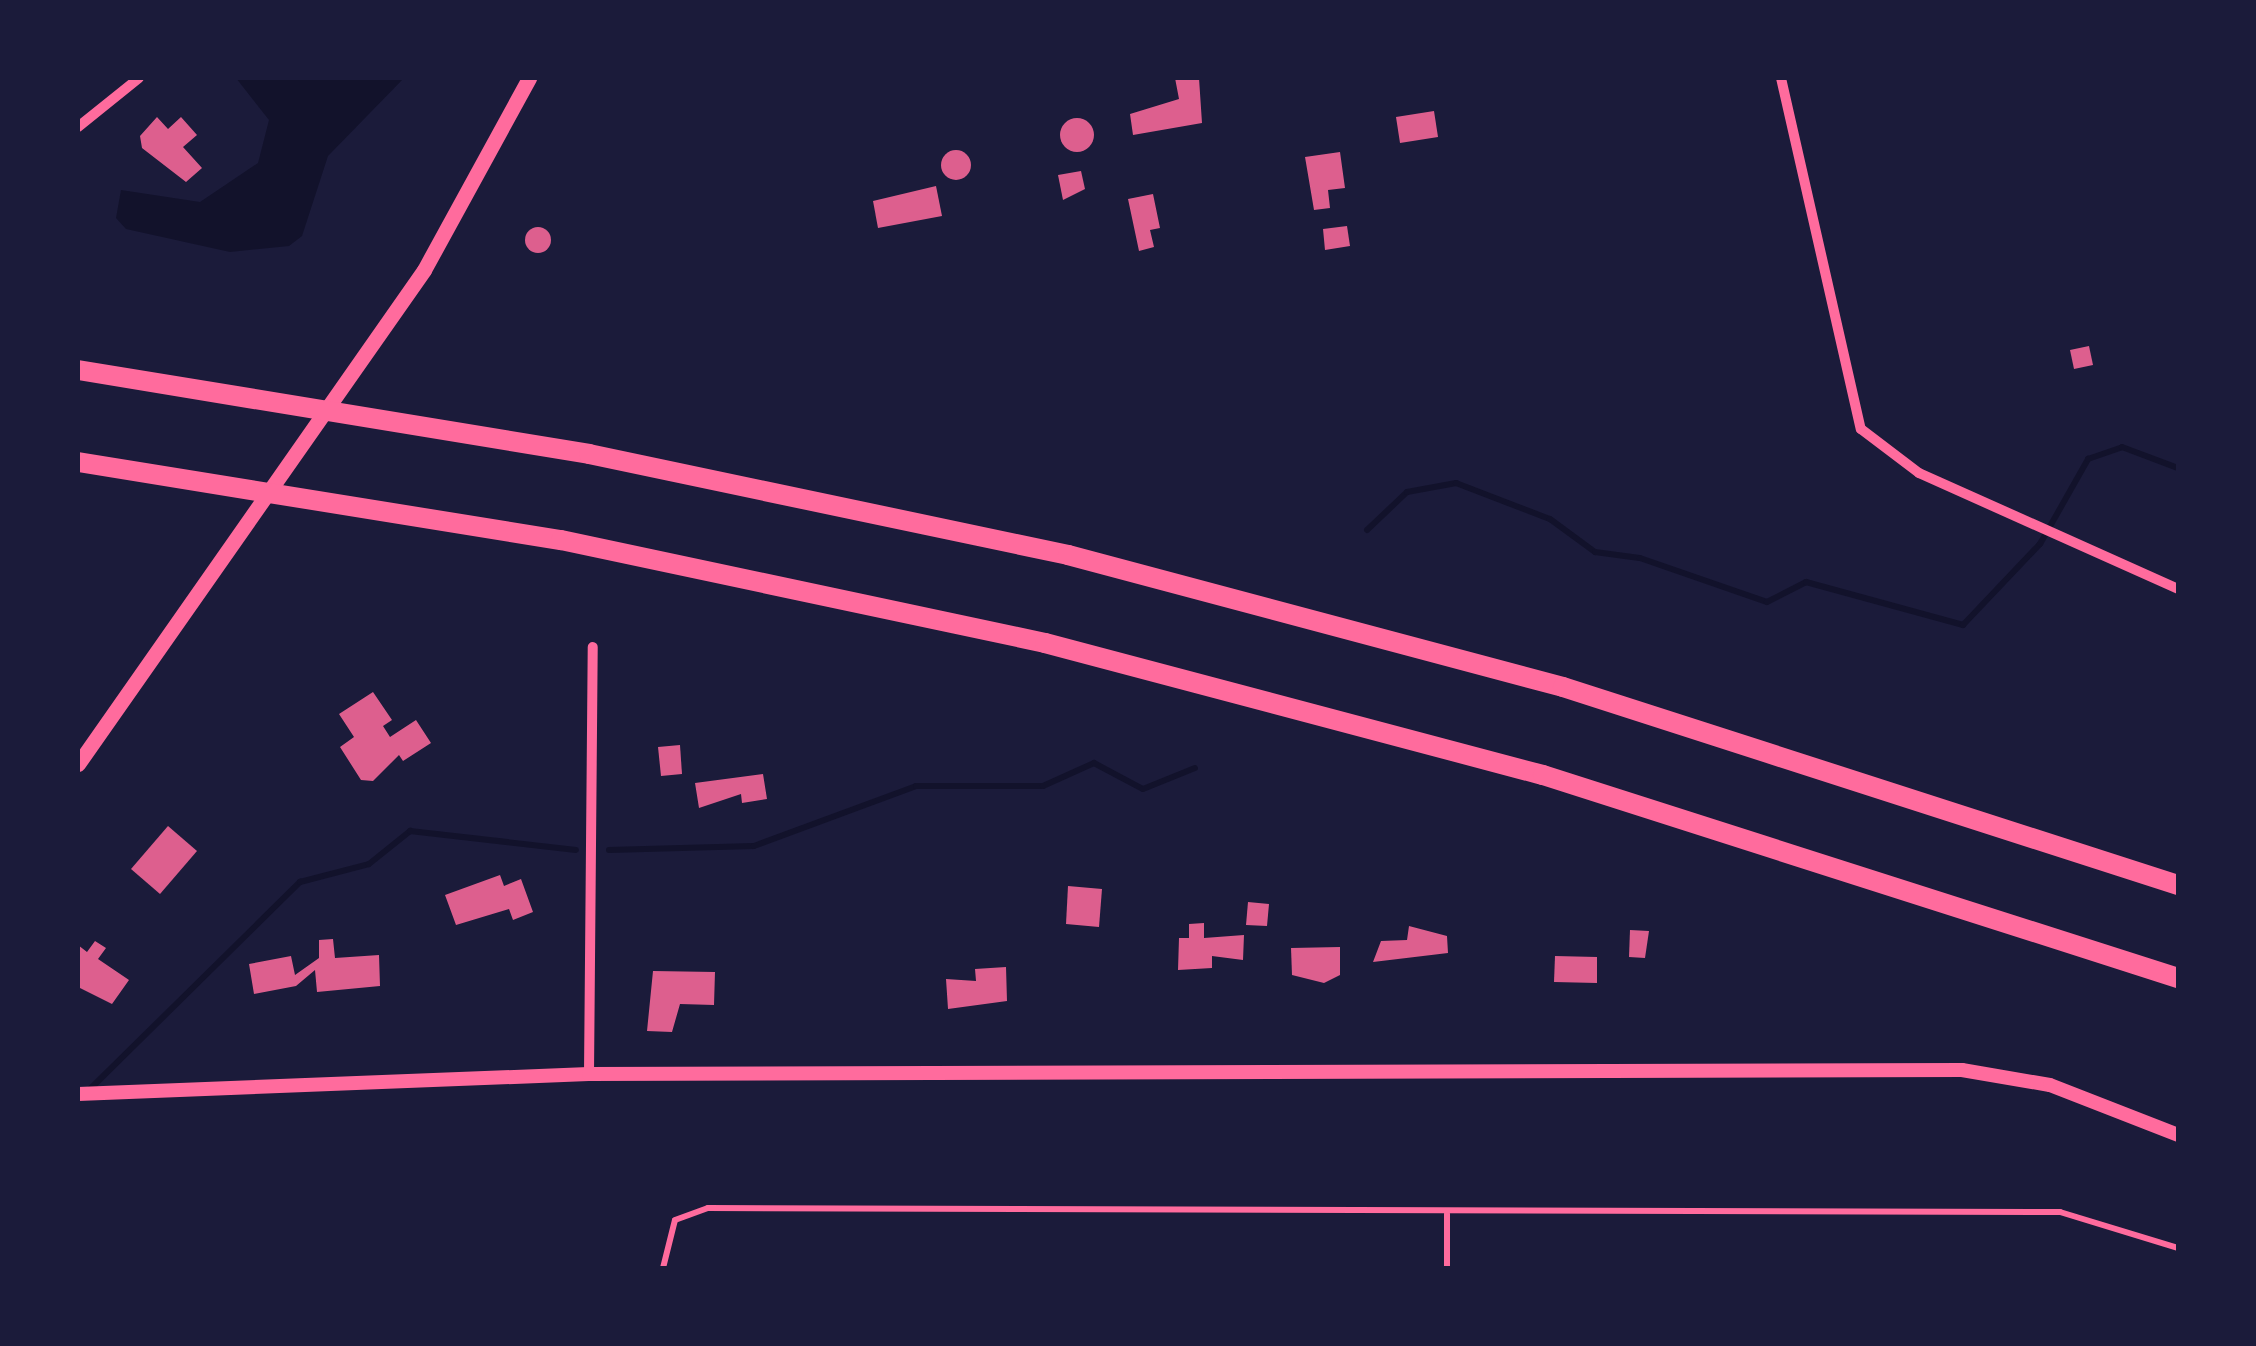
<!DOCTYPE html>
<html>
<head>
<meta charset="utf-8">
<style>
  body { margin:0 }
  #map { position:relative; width:2256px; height:1346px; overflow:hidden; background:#1b1b3a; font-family:Ubuntu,sans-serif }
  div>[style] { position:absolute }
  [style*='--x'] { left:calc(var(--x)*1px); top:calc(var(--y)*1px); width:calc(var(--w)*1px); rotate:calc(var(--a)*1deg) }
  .water>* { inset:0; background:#12122b }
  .stream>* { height:6px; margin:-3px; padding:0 3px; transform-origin:3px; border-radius:3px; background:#12122b }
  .building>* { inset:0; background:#dd5f8e }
  .round { border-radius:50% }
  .service>* { height:6px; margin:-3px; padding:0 3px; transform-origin:3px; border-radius:3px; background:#ff6b9d }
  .minor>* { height:10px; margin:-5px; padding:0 5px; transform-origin:5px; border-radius:5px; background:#ff6b9d }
  .tertiary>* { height:14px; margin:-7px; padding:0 7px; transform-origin:7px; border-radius:7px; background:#ff6b9d }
  .secondary>* { height:15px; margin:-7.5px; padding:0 7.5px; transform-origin:7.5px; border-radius:7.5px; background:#ff6b9d }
  .motorway>* { height:20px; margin:-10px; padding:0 10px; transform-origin:10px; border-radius:10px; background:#ff6b9d }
  span { translate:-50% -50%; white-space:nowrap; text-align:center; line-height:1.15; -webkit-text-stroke:8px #1b1b3a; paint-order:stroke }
  .frame { position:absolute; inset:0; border:80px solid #1b1b3a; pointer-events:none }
</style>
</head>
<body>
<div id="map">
  <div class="water">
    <div style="clip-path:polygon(236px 78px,404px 78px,328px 156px,302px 236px,289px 246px,230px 252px,126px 229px,116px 218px,121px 190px,200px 202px,258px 163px,269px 120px)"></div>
  </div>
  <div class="stream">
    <div style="--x:1367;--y:530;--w:55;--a:-43.5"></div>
    <div style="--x:1407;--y:492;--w:50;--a:-10.4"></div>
    <div style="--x:1456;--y:483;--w:101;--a:21"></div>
    <div style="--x:1550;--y:519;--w:56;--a:36.3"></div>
    <div style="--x:1595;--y:552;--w:45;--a:7.6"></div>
    <div style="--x:1640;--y:558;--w:134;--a:19.1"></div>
    <div style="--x:1767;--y:602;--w:44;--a:-27.1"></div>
    <div style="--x:1806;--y:582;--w:163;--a:15.3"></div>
    <div style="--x:1963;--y:625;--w:112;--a:-46.5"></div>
    <div style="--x:2040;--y:544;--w:98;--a:-60.5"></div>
    <div style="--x:2088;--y:459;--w:36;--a:-19"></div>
    <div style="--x:2122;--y:447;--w:60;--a:20.6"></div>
    <div style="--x:609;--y:850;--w:145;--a:-1.6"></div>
    <div style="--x:754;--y:846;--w:173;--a:-20.3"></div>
    <div style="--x:916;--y:786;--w:127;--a:0"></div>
    <div style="--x:1043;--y:786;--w:56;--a:-24.3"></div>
    <div style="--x:1094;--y:763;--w:55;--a:28"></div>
    <div style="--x:1143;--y:789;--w:56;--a:-22"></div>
    <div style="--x:86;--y:1093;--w:301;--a:-44.6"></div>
    <div style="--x:300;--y:882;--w:71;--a:-14.6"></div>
    <div style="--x:369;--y:864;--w:53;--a:-38.8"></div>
    <div style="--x:410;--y:831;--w:167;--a:6.5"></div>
  </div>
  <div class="building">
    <div style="clip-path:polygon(1175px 78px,1199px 78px,1202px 123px,1133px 135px,1130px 114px,1179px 99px)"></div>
    <div style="clip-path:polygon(1434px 111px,1438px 137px,1400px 143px,1396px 117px)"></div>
    <div style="clip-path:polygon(157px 117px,168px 129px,181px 117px,197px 135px,183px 147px,202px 168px,186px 182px,142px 148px,140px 136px)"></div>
    <div class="round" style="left:1060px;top:118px;width:34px;height:34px"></div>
    <div class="round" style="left:941px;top:150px;width:30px;height:30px"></div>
    <div style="clip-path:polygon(1340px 152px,1345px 188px,1328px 190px,1330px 208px,1314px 210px,1305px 157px)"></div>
    <div style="clip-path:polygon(1081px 171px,1085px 189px,1063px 200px,1058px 175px)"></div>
    <div style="clip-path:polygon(936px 186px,942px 216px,878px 228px,873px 201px)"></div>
    <div style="clip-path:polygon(1153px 194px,1160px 228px,1150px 230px,1154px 247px,1139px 251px,1128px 199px)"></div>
    <div style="clip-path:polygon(1347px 226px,1350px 246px,1325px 250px,1323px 229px)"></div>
    <div class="round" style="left:525px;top:227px;width:26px;height:26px"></div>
    <div style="clip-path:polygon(2089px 346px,2093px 365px,2074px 369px,2070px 350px)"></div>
    <div style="clip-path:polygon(373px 692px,392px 720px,383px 726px,390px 737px,416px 720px,431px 743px,403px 761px,399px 755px,373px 781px,361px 780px,340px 747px,354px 737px,339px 714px)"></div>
    <div style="clip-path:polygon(680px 745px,682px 774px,661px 776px,658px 747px)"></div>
    <div style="clip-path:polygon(763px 774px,767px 799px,742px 803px,741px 794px,699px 808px,695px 783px)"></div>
    <div style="clip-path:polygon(168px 826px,197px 851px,160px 894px,131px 869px)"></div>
    <div style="clip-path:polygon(500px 875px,504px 886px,521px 879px,533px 912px,513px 920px,509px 909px,456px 925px,445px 895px)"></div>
    <div style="clip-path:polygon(1068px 886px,1102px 889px,1099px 927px,1066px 924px)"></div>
    <div style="clip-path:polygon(1248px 902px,1269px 904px,1267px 926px,1246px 925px)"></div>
    <div style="clip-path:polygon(1204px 923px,1204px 938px,1244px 935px,1243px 960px,1212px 956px,1212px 968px,1178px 970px,1179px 938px,1189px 938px,1189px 924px)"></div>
    <div style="clip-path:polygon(1409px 926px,1447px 936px,1448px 953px,1373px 962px,1381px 941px,1407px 940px)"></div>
    <div style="clip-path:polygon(1630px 930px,1649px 931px,1645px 958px,1629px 957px)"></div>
    <div style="clip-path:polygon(333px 939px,335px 958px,379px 955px,380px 986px,317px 992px,315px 970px,296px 986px,254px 994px,249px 964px,291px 956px,295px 975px,319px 958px,319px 940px)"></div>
    <div style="clip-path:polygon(95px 941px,106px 948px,98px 959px,129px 980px,112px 1004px,78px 987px,78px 945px,87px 952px)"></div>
    <div style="clip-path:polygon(1340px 947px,1340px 975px,1324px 983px,1292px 975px,1291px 948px)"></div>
    <div style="clip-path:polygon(1555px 956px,1597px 957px,1597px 983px,1554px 982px)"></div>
    <div style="clip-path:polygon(1006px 967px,1007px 1001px,948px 1009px,946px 979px,976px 981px,975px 969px)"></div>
    <div style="clip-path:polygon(653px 971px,715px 972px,714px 1005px,680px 1004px,672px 1032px,647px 1031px)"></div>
  </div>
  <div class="service">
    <div style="--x:1447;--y:1214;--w:54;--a:90"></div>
    <div style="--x:663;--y:1268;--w:49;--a:-76"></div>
    <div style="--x:675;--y:1220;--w:35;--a:-20"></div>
    <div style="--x:708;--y:1208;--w:1352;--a:0.17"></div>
    <div style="--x:2060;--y:1212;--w:123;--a:17"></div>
  </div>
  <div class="minor">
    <div style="--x:1781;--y:78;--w:360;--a:77.2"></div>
    <div style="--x:1861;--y:429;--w:73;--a:37.2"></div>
    <div style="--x:1919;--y:473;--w:284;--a:24.1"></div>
    <div style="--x:78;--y:127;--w:78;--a:-38.8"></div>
    <div style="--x:589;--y:1074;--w:427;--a:-89.5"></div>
  </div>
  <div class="tertiary">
    <div style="--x:78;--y:1094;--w:511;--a:-2.24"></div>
    <div style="--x:589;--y:1074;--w:1373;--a:-0.17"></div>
    <div style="--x:1962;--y:1070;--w:89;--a:9.7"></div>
    <div style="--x:2050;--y:1085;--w:137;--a:21.3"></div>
  </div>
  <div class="secondary">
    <div style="--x:78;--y:764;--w:603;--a:-54.99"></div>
    <div style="--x:424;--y:270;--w:219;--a:-61.3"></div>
  </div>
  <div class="motorway">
    <div style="--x:78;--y:370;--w:518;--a:9.33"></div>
    <div style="--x:589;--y:454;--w:490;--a:11.9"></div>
    <div style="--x:1068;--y:555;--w:512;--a:14.93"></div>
    <div style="--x:1563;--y:687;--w:646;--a:17.85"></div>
    <div style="--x:78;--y:462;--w:489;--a:9.2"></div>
    <div style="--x:561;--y:540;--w:495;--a:12"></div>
    <div style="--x:1045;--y:643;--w:515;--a:14.85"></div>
    <div style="--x:1543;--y:775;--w:667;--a:17.73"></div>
  </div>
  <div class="frame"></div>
</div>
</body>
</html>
